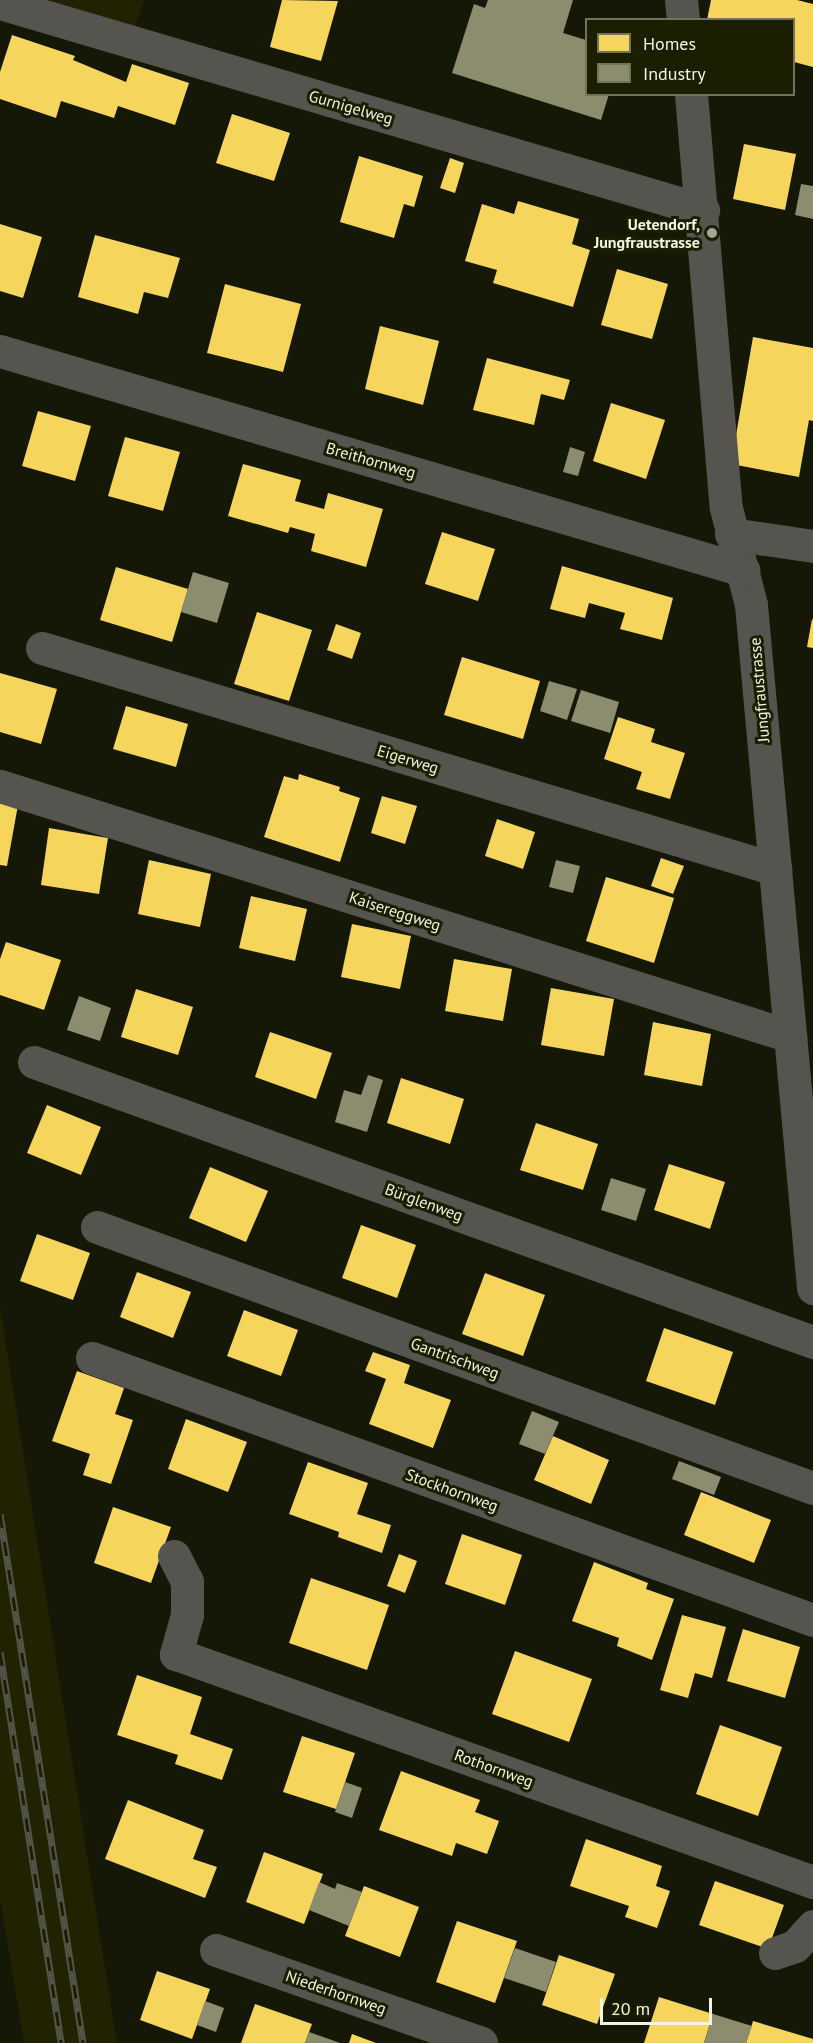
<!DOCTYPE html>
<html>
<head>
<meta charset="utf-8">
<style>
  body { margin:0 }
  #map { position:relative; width:813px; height:2043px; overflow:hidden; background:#161807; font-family:"PT Sans",sans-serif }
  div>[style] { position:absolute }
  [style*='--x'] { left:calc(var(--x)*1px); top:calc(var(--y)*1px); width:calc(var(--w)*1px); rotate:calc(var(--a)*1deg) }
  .built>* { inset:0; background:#202201 }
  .homes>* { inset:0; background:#f6d55c }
  .industry>* { inset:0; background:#8c8c6e }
  .minor>* { height:33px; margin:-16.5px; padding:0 16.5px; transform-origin:16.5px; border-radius:16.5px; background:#55544e }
  .rail>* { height:7px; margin-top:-3.5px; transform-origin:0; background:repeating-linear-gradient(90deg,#1b1e01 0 14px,#53544a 0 28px); box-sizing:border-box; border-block:2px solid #53544a }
  .dots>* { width:16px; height:16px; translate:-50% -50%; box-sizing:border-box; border:3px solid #1b1e01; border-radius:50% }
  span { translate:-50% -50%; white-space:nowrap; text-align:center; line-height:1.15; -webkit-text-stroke:6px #1b1e01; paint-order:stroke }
  .street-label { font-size:16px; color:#f1f4e2 }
  .poi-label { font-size:16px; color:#f1f4e2; font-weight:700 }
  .right { translate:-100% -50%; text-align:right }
  .legend { position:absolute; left:585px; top:18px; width:210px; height:78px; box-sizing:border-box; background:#1b1e01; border:2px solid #71745b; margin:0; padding:8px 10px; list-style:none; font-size:18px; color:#f1f4e2 }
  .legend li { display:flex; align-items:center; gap:12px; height:30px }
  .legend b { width:30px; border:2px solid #71745b }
  .scale { position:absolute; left:600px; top:1998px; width:112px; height:27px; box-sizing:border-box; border:3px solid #f1f4e2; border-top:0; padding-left:8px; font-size:18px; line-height:21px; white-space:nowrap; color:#f1f4e2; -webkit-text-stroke:4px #1b1e01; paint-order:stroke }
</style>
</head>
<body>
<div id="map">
  <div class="built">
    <div style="clip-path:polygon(8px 0,144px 0,130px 42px)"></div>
    <div style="clip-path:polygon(0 1307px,117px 2043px,24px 2043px,0 1899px)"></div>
  </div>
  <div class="homes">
    <div style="clip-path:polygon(282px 0,338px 1px,321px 61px,270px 47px)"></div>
    <div style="clip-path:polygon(711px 0,797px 0,813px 4px,813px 67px,794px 62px,794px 20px,707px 20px)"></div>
    <div style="clip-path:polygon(12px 35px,75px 56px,73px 60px,126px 82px,132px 64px,189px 83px,175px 125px,118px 106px,114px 118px,61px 101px,56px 118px,0 99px,0 72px)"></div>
    <div style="clip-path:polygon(232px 114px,290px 133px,274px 181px,216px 163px)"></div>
    <div style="clip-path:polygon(744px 144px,796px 154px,785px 210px,733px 199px)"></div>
    <div style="clip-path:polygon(359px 156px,423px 176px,414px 207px,404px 204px,394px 238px,340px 222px)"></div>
    <div style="clip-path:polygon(450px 158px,464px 163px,455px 193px,440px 188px)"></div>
    <div style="clip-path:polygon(518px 201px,579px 219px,572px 244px,590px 250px,573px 307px,493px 283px,497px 270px,465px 261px,482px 204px,514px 214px)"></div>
    <div style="clip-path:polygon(0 224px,42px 237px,23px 298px,0 291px)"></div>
    <div style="clip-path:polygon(95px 235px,180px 258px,168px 298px,144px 292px,138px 314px,78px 297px)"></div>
    <div style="clip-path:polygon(617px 269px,668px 284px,652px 339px,601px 325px)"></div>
    <div style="clip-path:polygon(225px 284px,301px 304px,283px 372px,207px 353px)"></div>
    <div style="clip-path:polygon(380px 326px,439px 341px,423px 405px,365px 389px)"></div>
    <div style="clip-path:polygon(753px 337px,813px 348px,813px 421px,809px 420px,799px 477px,731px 464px)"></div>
    <div style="clip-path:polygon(487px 358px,570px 380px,564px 400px,541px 394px,534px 425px,473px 410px)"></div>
    <div style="clip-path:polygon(611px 403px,665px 420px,646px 479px,593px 461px)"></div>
    <div style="clip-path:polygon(38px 411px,91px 426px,75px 481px,22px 466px)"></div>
    <div style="clip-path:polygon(125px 437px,180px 452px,163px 511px,108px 496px)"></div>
    <div style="clip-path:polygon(243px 464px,301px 480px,295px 501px,324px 509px,328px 493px,383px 509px,366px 567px,311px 551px,315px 534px,290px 527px,288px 533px,228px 516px)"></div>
    <div style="clip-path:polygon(442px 532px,495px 549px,478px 601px,425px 584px)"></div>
    <div style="clip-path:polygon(562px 566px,673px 598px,662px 640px,620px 629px,625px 613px,589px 603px,585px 618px,550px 609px)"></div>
    <div style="clip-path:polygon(116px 567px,188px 589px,172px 642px,100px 620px)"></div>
    <div style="clip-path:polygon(257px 612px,312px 630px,289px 701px,234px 684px)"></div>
    <div style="clip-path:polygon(812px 619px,813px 620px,813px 648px,807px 647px)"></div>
    <div style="clip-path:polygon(336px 624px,361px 633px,352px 659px,327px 650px)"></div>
    <div style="clip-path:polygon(462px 657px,540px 681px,523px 739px,444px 715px)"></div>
    <div style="clip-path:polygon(0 673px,57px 689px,41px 744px,0 732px)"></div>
    <div style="clip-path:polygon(126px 706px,188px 724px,176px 767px,113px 749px)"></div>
    <div style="clip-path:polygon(618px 717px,655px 729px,651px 742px,685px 753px,670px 799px,636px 789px,642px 772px,604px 759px)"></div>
    <div style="clip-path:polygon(299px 774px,340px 787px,339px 791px,360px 798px,340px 862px,264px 837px,284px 776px,298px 780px)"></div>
    <div style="clip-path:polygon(382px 796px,417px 806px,405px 844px,371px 833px)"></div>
    <div style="clip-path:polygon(0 802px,18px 805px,7px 866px,0 865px)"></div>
    <div style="clip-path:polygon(497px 819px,535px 832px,523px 869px,485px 856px)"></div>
    <div style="clip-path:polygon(49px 828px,108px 838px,99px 894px,41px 885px)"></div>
    <div style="clip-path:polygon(661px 858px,684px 866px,673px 894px,651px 886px)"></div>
    <div style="clip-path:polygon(149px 860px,211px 874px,200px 927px,138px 914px)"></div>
    <div style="clip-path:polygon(606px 877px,674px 898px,654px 963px,586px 941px)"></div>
    <div style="clip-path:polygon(251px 896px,307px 909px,295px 961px,239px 948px)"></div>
    <div style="clip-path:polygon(352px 924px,411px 936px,400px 989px,341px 977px)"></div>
    <div style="clip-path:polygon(6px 942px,61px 960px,44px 1010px,0 995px,0 959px)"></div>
    <div style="clip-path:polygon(454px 959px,512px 969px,503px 1021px,445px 1011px)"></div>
    <div style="clip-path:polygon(551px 988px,614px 999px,604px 1056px,541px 1045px)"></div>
    <div style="clip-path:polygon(136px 989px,193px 1007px,178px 1055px,121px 1037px)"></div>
    <div style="clip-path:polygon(653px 1022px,711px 1034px,702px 1086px,644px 1075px)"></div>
    <div style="clip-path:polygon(270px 1032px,332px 1053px,316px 1099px,255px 1077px)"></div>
    <div style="clip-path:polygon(401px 1078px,464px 1099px,450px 1144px,387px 1123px)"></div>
    <div style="clip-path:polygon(47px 1105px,101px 1127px,81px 1175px,27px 1153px)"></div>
    <div style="clip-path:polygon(536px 1123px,598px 1144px,583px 1190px,520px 1170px)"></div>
    <div style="clip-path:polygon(669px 1164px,725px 1182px,710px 1229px,654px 1210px)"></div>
    <div style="clip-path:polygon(210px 1167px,268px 1191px,246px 1242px,189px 1218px)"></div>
    <div style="clip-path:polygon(361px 1225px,416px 1245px,397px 1298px,342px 1278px)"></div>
    <div style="clip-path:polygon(37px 1234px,90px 1253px,73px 1300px,20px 1281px)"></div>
    <div style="clip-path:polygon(137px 1272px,191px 1292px,173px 1338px,120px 1317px)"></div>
    <div style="clip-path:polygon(485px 1273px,545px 1295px,523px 1356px,462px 1334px)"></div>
    <div style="clip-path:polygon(244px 1310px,298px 1330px,281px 1376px,227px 1356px)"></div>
    <div style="clip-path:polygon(664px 1328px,733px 1352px,715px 1405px,646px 1381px)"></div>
    <div style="clip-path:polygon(373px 1352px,410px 1365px,404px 1383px,451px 1400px,433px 1448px,369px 1424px,386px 1379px,365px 1371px)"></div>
    <div style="clip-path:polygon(77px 1371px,124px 1388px,115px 1414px,133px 1420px,111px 1484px,83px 1475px,90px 1454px,52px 1441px)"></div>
    <div style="clip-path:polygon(186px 1419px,247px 1442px,228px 1492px,168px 1469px)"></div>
    <div style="clip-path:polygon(553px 1436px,609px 1460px,591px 1504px,534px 1480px)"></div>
    <div style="clip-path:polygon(308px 1462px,368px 1483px,357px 1514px,391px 1525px,382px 1553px,338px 1537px,339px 1532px,289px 1514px)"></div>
    <div style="clip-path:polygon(701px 1492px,771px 1520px,754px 1563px,684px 1535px)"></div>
    <div style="clip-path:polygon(113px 1507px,171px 1527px,151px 1583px,94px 1563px)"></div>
    <div style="clip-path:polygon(462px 1534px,522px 1555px,505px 1605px,445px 1584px)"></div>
    <div style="clip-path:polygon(399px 1554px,417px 1561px,405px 1593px,387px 1586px)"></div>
    <div style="clip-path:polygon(594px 1562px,648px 1583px,646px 1589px,674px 1599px,652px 1660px,617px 1646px,619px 1638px,572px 1621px)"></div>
    <div style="clip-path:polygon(311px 1578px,389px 1605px,367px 1670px,289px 1643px)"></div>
    <div style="clip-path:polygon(682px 1615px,726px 1627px,712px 1678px,695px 1673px,688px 1698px,660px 1690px)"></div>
    <div style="clip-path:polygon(743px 1629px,800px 1647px,785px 1698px,727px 1681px)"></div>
    <div style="clip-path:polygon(515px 1651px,592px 1679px,569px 1742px,492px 1714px)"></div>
    <div style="clip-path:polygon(137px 1675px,202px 1697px,190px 1734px,233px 1749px,222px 1780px,175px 1764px,178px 1755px,117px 1735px)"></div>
    <div style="clip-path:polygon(720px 1725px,782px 1747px,758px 1816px,696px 1794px)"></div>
    <div style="clip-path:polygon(302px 1736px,355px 1753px,336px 1809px,283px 1792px)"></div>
    <div style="clip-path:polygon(401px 1771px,480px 1800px,475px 1812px,499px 1821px,487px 1854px,456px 1843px,452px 1856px,379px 1830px)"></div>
    <div style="clip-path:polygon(128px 1800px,204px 1830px,193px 1859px,217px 1867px,205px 1898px,105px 1859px)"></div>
    <div style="clip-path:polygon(586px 1839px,662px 1866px,656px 1886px,670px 1891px,657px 1928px,625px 1917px,629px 1906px,570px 1886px)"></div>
    <div style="clip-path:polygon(264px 1852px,323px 1874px,304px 1924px,246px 1902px)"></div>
    <div style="clip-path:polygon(715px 1881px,784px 1905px,768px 1949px,699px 1925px)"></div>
    <div style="clip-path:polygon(364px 1886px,419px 1907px,400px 1957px,345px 1936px)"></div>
    <div style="clip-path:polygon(457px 1921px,517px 1941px,495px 2003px,436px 1982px)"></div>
    <div style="clip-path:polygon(559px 1955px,615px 1974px,597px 2024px,542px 2005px)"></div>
    <div style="clip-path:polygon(157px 1971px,210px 1989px,192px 2039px,140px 2020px)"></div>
    <div style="clip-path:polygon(659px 1997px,713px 2014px,704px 2043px,644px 2043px)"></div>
    <div style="clip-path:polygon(255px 2004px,312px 2024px,305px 2043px,241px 2043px)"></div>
    <div style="clip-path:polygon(753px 2021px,813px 2039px,813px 2043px,746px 2043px)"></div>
    <div style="clip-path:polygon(352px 2034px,376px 2043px,349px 2043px)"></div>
  </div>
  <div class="industry">
    <div style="clip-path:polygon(488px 0,573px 0,563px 33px,586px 40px,586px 94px,609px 94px,601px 120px,452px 73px,474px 4px,485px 8px)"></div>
    <div style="clip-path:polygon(801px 184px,813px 186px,813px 219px,795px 215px)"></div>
    <div style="clip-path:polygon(570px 447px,585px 452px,578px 476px,563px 472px)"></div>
    <div style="clip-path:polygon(193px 572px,229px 583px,217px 623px,181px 612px)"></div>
    <div style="clip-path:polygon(549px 681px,577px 689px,567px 720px,540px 711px)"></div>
    <div style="clip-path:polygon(581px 690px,619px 702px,610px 733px,571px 721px)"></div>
    <div style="clip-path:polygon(556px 860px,580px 866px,573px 893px,549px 887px)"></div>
    <div style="clip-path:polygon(79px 996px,111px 1008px,100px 1041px,67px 1030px)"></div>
    <div style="clip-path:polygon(368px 1075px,383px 1080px,367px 1132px,335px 1122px,344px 1090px,361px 1095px)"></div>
    <div style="clip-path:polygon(611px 1178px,646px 1189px,636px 1221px,601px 1210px)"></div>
    <div style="clip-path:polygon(532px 1411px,559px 1422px,545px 1454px,519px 1444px)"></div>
    <div style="clip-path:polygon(679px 1461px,721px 1477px,714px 1495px,672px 1479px)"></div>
    <div style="clip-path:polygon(345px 1782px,362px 1788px,352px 1818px,335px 1812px)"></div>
    <div style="clip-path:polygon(319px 1882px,335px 1889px,337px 1883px,362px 1892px,349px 1926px,309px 1910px)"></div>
    <div style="clip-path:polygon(515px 1948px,556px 1962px,546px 1992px,504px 1978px)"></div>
    <div style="clip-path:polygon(205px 2001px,224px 2008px,216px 2032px,197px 2025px)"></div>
    <div style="clip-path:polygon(713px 2014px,752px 2026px,746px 2043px,704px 2043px)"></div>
    <div style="clip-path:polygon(309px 2032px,329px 2039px,340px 2043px,305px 2043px)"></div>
  </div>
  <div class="minor">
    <div style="--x:681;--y:0;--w:20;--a:84"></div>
    <div style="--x:0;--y:3;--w:733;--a:16.41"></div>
    <div style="--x:691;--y:94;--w:415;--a:85.2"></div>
    <div style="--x:726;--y:508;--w:100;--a:75.5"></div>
    <div style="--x:751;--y:605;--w:686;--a:84.81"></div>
    <div style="--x:0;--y:351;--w:775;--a:16.42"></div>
    <div style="--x:731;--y:534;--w:83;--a:8.3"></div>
    <div style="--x:42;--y:648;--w:766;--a:16.78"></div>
    <div style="--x:0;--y:786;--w:829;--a:17.56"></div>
    <div style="--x:34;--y:1062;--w:828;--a:19.77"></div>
    <div style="--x:97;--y:1227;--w:762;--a:20.03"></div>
    <div style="--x:92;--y:1358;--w:767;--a:19.97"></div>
    <div style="--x:174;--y:1556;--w:28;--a:63"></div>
    <div style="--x:187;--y:1581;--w:34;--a:90"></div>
    <div style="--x:187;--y:1615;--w:41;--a:105.8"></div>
    <div style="--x:176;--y:1654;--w:677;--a:19.69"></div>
    <div style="--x:216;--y:1950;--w:281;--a:19.3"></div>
    <div style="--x:775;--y:1953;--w:21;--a:-19"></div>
    <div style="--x:795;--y:1946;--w:27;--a:-48"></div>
  </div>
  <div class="rail">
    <div style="--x:0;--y:1514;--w:535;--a:81.08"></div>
    <div style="--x:0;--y:1652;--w:396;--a:81.1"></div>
  </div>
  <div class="dots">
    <div style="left:712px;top:233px;background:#a4a795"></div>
  </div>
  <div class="street-label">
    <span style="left:351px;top:107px;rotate:16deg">Gurnigelweg</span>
    <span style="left:371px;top:460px;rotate:16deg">Breithornweg</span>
    <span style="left:759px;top:690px;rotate:-95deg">Jungfraustrasse</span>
    <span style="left:408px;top:759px;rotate:17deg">Eigerweg</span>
    <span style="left:395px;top:911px;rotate:18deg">Kaisereggweg</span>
    <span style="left:424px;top:1202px;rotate:20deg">Bürglenweg</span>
    <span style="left:455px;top:1358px;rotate:20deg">Gantrischweg</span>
    <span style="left:452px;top:1490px;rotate:20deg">Stockhornweg</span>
    <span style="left:494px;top:1768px;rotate:20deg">Rothornweg</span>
    <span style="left:336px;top:1992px;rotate:19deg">Niederhornweg</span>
  </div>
  <div class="poi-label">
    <span class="right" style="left:700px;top:233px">Uetendorf,<br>Jungfraustrasse</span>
  </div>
  <ul class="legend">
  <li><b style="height:16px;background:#f6d55c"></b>Homes</li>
  <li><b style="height:16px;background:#8c8c6e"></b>Industry</li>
  </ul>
  <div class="scale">20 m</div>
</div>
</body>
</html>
